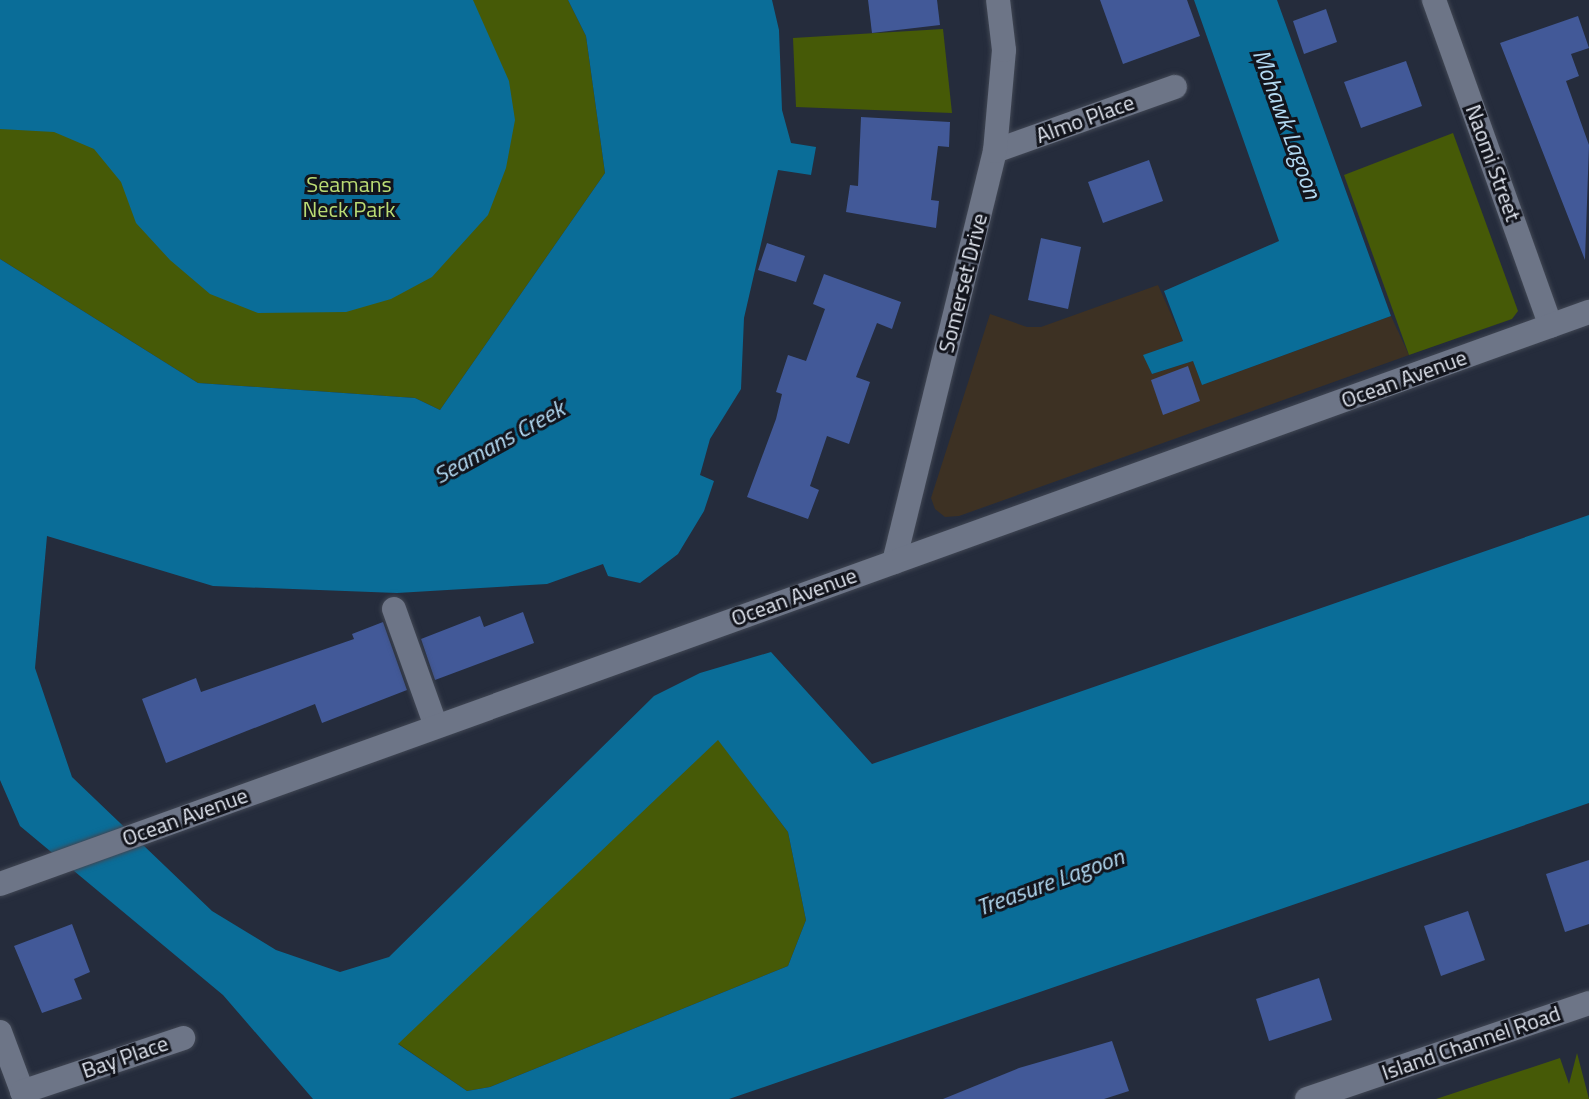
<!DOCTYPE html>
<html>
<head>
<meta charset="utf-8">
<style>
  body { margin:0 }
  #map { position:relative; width:1589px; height:1099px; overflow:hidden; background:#252c3c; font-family:"Titillium Web",sans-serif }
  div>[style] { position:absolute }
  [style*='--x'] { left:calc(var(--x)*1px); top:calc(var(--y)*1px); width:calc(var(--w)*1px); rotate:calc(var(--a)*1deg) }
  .industrial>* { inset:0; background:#3d3123 }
  .green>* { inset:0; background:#465a07 }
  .water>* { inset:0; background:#0a6d98 }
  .building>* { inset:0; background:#425998 }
  .roads { filter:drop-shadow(0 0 2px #414754) drop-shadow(0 0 2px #414754) }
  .minor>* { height:24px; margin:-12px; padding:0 12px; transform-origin:12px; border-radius:12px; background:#6d7587 }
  span { translate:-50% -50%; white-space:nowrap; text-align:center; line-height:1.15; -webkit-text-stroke:6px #12141c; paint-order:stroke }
  .street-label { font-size:22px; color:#e2e7f1 }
  .park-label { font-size:22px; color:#badb74 }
  .water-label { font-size:24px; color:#b3daf3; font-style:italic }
</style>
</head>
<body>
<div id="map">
  <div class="industrial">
    <div style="clip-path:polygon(1158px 285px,1183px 341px,1144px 355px,1152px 374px,1193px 361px,1202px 385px,1391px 316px,1409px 355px,959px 516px,945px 517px,935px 509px,931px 498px,990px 314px,1027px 327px,1041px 327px)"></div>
  </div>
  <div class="green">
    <div style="clip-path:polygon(0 0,568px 0,586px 36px,605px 173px,440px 410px,415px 398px,198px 383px,0 259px)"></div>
    <div style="clip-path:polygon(943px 29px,952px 113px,796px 107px,793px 38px)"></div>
    <div style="clip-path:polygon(1453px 133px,1518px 311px,1512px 319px,1409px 355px,1344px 175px)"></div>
    <div style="clip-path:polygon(718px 739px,788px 832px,806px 920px,788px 966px,490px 1087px,467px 1091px,397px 1043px)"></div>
    <div style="clip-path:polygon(1577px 1053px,1589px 1099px,1436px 1099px,1560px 1058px,1569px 1084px)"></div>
  </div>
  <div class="water">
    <div style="clip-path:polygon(0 0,473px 0,509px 81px,515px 120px,506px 168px,488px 215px,432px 277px,391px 299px,346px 312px,258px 313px,210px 294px,170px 260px,136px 223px,121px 182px,94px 149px,54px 132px,0 129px)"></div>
    <div style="clip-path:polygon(evenodd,568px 0,772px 0,779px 30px,782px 110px,791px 143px,816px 147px,811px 175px,778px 170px,744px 318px,741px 389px,710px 439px,700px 475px,714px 481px,704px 511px,678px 554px,640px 583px,608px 576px,603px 564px,547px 584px,397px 593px,213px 586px,47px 536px,35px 668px,72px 777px,212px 911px,276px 950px,340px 972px,389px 957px,654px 696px,700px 673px,771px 652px,872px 764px,1589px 515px,1589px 803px,729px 1099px,313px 1099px,223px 995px,20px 826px,0 780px,0 259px,198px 383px,415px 398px,440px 410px,605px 173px,586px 36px,568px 0,718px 740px,788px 832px,806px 920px,788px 966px,490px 1087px,467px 1091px,398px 1044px,718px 740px)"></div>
    <div style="clip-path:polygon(1194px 0,1277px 0,1391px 316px,1202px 385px,1193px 361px,1152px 374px,1143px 355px,1183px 341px,1164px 291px,1279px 241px)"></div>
  </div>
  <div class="building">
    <div style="clip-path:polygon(868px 0,937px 0,940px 25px,872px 33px)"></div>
    <div style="clip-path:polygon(1100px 0,1187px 0,1200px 36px,1123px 64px)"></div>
    <div style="clip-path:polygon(1326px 9px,1337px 42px,1304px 54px,1293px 21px)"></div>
    <div style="clip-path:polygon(1578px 16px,1589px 48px,1571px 54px,1579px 76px,1566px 81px,1589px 145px,1585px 260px,1500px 43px)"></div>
    <div style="clip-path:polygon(1406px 61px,1422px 106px,1361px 128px,1344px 82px)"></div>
    <div style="clip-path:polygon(861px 117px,950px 122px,949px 147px,938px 146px,931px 200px,939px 201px,936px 228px,846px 212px,850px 185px,858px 186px)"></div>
    <div style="clip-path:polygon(1149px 160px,1163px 201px,1103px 223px,1088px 182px)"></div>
    <div style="clip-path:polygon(1041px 238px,1081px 247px,1068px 309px,1028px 300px)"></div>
    <div style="clip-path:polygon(767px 243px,805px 256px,796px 282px,758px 270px)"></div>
    <div style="clip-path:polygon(824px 274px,901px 302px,892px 329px,877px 323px,856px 377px,870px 382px,849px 444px,827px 436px,810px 486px,819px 490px,808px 519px,747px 497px,776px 419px,782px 394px,776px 392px,788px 355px,806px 361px,825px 309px,813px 304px)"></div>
    <div style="clip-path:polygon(1188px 366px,1200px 401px,1163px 415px,1151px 380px)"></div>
    <div style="clip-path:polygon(523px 612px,534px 643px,435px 680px,421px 639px,480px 616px,484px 627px)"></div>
    <div style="clip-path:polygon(383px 622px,407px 690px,322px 723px,315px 704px,166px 763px,142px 699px,196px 678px,201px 692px,354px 639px,352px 634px)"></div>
    <div style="clip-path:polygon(1589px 860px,1589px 924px,1565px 932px,1546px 874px)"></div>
    <div style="clip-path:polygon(1468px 911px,1485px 960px,1441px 976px,1424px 926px)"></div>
    <div style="clip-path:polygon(72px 924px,90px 972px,74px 979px,82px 999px,42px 1013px,14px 946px)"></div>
    <div style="clip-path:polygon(1319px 978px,1332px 1020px,1269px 1041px,1256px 999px)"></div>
    <div style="clip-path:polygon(1112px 1041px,1129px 1091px,1104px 1099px,943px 1099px,1019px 1068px)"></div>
  </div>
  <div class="roads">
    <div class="minor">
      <div style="--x:1434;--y:0;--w:346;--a:70.3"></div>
      <div style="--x:995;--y:151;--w:191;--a:-19.6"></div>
      <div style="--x:894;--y:562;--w:423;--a:-76.2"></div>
      <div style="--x:995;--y:151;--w:101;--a:-84.9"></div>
      <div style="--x:1004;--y:50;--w:50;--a:-96.8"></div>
      <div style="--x:394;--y:609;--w:124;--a:70.3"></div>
      <div style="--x:0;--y:884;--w:1689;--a:-19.8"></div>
      <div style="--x:0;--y:1032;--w:72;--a:69.5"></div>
      <div style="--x:22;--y:1092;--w:170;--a:-18.5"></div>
      <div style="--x:1307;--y:1099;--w:298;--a:-18.8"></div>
    </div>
  </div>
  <div class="street-label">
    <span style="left:1085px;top:119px;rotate:-20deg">Almo Place</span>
    <span style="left:1493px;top:163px;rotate:70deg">Naomi Street</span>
    <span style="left:963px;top:283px;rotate:-76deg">Somerset Drive</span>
    <span style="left:1404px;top:379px;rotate:-20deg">Ocean Avenue</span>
    <span style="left:794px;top:597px;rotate:-20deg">Ocean Avenue</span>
    <span style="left:185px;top:817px;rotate:-20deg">Ocean Avenue</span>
    <span style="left:1471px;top:1043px;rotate:-19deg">Island Channel Road</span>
    <span style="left:125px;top:1057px;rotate:-19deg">Bay Place</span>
  </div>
  <div class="park-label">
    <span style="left:349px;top:197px">Seamans<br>Neck Park</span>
  </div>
  <div class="water-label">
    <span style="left:1287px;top:124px;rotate:70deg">Mohawk Lagoon</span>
    <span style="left:499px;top:442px;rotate:-29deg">Seamans Creek</span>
    <span style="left:1050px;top:882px;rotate:-20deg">Treasure Lagoon</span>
  </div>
</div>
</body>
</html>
